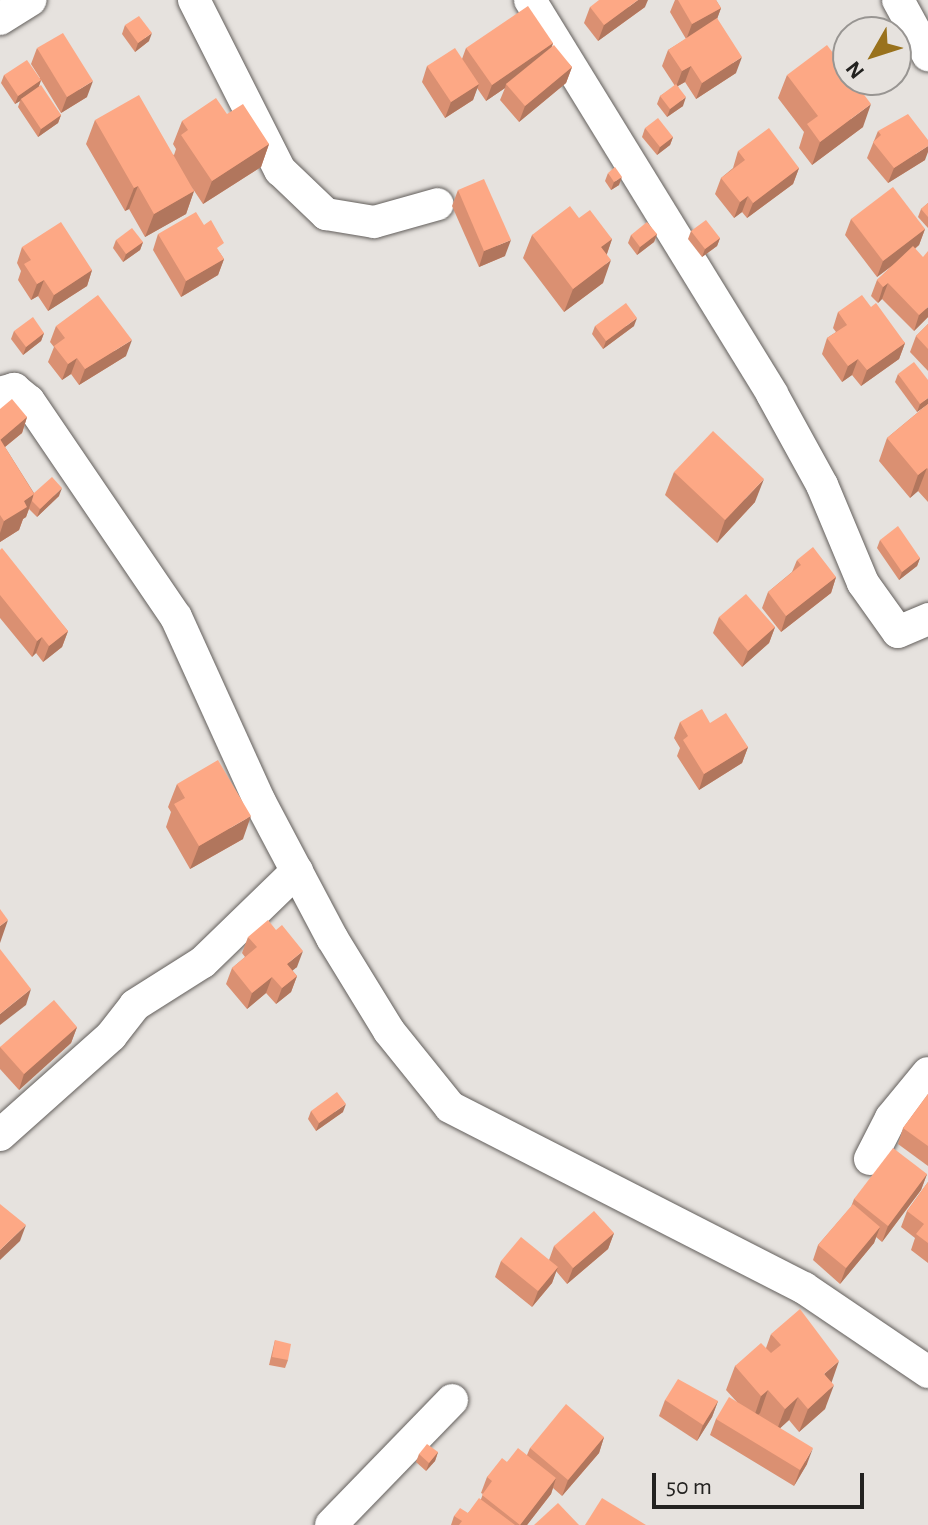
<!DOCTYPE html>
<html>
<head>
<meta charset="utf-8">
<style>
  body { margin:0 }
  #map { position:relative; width:928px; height:1525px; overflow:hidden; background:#e6e2de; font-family:"Alegreya Sans",sans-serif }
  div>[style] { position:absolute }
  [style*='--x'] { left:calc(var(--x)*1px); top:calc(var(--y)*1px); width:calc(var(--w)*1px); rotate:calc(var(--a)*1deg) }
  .roads { filter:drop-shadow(0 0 2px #635f5c) drop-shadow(0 0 2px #635f5c) }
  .street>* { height:32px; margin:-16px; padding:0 16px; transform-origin:16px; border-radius:16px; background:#fff }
  .wall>* { inset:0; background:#da9072 }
  .shaded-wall>* { inset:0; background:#b1765d }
  .building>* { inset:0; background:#fda885 }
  span { translate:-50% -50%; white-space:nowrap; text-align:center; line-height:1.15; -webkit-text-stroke:8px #e6e2de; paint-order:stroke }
  .north { position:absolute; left:832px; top:16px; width:80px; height:80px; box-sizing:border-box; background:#e6e2de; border:2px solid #989592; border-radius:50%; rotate:231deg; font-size:22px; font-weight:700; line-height:32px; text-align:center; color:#232220 }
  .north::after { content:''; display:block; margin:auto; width:28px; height:36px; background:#99721d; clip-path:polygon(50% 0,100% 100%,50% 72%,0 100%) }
  .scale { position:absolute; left:652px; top:1473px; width:212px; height:36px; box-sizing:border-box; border:4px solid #232220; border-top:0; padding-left:10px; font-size:24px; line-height:28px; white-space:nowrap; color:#232220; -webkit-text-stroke:6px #e6e2de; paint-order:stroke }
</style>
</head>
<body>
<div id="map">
  <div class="roads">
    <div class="street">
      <div style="--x:194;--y:0;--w:191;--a:63.2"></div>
      <div style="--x:280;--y:170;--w:64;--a:43.7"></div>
      <div style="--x:326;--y:214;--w:49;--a:9.5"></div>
      <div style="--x:374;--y:222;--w:66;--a:-15.7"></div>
      <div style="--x:530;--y:0;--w:462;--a:58.4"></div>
      <div style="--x:772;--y:394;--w:104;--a:61.2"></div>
      <div style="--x:822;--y:485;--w:106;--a:67.3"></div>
      <div style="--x:863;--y:583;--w:60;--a:54.5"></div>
      <div style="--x:898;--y:632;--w:33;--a:-23"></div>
      <div style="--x:898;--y:0;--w:63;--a:61.4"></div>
      <div style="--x:0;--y:19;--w:36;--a:-32"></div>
      <div style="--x:0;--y:393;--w:15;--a:-16"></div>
      <div style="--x:14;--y:389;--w:19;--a:39"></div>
      <div style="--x:29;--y:401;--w:261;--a:55.8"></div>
      <div style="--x:176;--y:617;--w:203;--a:65.6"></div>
      <div style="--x:260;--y:802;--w:154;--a:62.1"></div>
      <div style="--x:332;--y:938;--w:109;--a:58.5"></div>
      <div style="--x:389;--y:1031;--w:97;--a:51.2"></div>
      <div style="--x:450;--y:1107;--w:398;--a:27.1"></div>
      <div style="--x:804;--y:1288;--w:150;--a:34.1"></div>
      <div style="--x:0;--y:1135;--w:149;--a:-41.7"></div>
      <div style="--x:111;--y:1036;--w:39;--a:-52"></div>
      <div style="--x:135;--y:1005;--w:80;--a:-32.3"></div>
      <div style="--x:203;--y:962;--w:131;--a:-44.1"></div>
      <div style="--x:870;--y:1159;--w:46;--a:-62.9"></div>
      <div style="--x:891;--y:1118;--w:58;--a:-50.6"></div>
      <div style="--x:331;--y:1525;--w:174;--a:-45.9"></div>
    </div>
  </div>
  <div class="wall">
    <div style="clip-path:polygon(675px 0,716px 0,721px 8px,717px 19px,736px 73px,696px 99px,685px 82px,678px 86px,683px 106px,667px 117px,657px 104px,660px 96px,675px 86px,662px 66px,668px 50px,686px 39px,670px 12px)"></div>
    <div style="clip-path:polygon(590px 7px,645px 7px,598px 41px,584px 23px)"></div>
    <div style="clip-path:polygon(125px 25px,149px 41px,135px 52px,122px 34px)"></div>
    <div style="clip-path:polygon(553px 43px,552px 47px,572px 67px,566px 83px,519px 122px,500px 100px,505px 88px,486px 101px,477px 88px,473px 100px,445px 118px,422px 82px,427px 66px,462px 59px,466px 48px)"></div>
    <div style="clip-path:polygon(37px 48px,87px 97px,61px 113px,41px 80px,39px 86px,61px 115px,58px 123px,38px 137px,18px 107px,20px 101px,15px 104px,1px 83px,4px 75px,40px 78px,31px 64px)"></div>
    <div style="clip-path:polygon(787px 75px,863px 127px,812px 165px,799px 148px,804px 132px,778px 98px)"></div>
    <div style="clip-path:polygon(227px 114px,269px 144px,261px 167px,203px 204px,191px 186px,194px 191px,186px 214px,145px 237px,129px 209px,125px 211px,86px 144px,95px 120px,174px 155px,176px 149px,173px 144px,182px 121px)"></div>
    <div style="clip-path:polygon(645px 128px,673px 137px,670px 145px,657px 155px,642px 137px)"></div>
    <div style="clip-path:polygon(878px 131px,925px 160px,888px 183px,867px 158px)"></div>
    <div style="clip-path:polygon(738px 151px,799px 168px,793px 184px,747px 218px,742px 212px,734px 218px,715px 194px,721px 178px,733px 168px)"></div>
    <div style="clip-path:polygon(608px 173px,619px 185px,611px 190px,605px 181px)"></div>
    <div style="clip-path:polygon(458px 190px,505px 256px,479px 267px,452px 206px)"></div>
    <div style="clip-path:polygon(928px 203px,928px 228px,918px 217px,921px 209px)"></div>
    <div style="clip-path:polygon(579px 218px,612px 239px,607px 254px,603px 283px,564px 312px,523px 258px,532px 235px)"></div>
    <div style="clip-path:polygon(851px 219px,925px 229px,919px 245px,915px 249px,928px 317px,914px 331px,882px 299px,878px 303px,871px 296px,877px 280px,892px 266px,877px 277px,845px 235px)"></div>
    <div style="clip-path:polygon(691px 231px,720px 238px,717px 246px,702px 257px,688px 239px)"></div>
    <div style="clip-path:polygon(158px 234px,220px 253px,224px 259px,218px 275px,181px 297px,153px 250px)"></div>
    <div style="clip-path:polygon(657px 234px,654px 242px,637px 255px,628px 243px,631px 235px)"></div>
    <div style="clip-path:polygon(116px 240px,143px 242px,140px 250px,123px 262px,113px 248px)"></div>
    <div style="clip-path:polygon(22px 247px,92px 270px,87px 286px,48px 311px,38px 296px,31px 300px,18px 280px,21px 271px,17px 263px)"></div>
    <div style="clip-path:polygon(871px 307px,905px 343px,899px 359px,861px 386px,852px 375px,842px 382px,822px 354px,827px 338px,836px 332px,833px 328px,838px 312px)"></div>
    <div style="clip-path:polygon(928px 324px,928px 371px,910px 352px,916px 336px)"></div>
    <div style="clip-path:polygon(56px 326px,126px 356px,79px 385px,71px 374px,62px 380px,48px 362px,54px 347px,50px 342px)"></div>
    <div style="clip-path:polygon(595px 326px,634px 326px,603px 349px,592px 334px)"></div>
    <div style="clip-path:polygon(14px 331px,44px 333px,41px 341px,23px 355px,11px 339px)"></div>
    <div style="clip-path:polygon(898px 374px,928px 404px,917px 412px,895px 382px)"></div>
    <div style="clip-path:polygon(928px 404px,928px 502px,918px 491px,910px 498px,879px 461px,887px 438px)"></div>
    <div style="clip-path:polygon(0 409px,27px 417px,22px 433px,5px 447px,34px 493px,59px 496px,37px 517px,29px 509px,26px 517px,23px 519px,19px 530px,0 542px)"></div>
    <div style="clip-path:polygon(674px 472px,755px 502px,717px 543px,665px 495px)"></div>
    <div style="clip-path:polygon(880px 540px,920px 558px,917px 566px,899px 580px,877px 548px)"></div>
    <div style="clip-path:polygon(0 550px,68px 631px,62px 647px,43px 662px,36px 653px,32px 657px,0 618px)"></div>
    <div style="clip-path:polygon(797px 560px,836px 577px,831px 593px,781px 632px,762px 608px,768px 592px,792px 572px)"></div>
    <div style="clip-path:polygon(719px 617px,775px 627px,769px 643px,742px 667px,713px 633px)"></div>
    <div style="clip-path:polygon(680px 722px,710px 723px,748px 747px,742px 763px,699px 790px,677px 756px,680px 748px,674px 738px)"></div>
    <div style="clip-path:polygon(177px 784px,243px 839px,190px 869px,166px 827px,171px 812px,168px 807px)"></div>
    <div style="clip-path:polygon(248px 937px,297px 967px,292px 970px,297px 976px,291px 992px,276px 1004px,266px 993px,247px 1009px,226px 984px,232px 968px,245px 957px,242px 953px)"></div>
    <div style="clip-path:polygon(77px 1027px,71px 1043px,19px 1090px,0 1069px,0 1047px)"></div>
    <div style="clip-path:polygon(928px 1094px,928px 1166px,898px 1144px,903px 1128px)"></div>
    <div style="clip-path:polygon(311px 1111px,343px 1112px,316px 1131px,308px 1119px)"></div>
    <div style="clip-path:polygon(927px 1174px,921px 1190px,882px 1242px,876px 1237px,874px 1243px,840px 1284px,813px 1260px,818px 1245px,851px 1207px,854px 1199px)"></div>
    <div style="clip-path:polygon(928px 1182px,928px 1263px,911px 1250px,915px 1238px,901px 1227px,907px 1211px)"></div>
    <div style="clip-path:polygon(614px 1233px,608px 1249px,567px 1284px,556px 1271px,552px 1283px,532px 1307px,495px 1277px,501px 1261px,549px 1260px,554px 1246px)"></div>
    <div style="clip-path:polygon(771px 1334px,831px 1382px,825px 1409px,799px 1432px,789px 1420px,780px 1428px,807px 1464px,794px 1486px,710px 1435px,716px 1419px,737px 1402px,726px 1390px,735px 1366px,766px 1348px)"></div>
    <div style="clip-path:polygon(275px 1340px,288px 1360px,285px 1368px,269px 1365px)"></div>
    <div style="clip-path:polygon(665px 1400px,718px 1401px,712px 1417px,697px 1441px,659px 1416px)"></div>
    <div style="clip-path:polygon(604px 1437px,599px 1453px,562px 1496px,553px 1488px,551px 1494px,527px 1525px,451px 1525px,454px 1516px,468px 1513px,481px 1499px,483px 1494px,481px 1493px,487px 1477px,507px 1462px,527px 1455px,530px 1448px)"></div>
    <div style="clip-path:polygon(438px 1452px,435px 1461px,426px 1471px,416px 1462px,419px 1454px)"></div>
  </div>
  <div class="shaded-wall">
    <div style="clip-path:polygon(638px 0,648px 0,645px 7px,598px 41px,604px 25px)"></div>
    <div style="clip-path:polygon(721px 8px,715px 24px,686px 40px,692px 24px)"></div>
    <div style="clip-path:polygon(152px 33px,149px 41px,135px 52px,138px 43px)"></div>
    <div style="clip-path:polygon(553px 43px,547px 59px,506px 84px,505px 88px,486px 101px,492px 85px)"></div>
    <div style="clip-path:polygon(742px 57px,736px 73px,696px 99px,702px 83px)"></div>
    <div style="clip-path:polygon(691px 66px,685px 82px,676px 87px,682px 71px)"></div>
    <div style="clip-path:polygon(572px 67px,566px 83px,519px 122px,525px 106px)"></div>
    <div style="clip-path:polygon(41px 80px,38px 89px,21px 99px,20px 101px,15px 104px,18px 96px)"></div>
    <div style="clip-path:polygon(93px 81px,87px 97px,61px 113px,67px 97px)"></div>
    <div style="clip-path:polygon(479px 84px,473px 100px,445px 118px,451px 102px)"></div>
    <div style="clip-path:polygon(686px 97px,683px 106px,667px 117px,670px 109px)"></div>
    <div style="clip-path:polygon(871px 104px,863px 127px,812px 165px,820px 142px)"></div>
    <div style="clip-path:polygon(61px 115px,58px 123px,38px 137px,41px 129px)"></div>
    <div style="clip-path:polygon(673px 137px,670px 145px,657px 155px,660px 147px)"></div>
    <div style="clip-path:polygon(269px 144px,261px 167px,203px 204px,212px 181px)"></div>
    <div style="clip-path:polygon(928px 146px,928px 152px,925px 160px,888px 183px,894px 168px)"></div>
    <div style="clip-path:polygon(799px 168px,793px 184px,747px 218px,753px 203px)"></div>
    <div style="clip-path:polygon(622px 177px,619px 185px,611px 190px,614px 182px)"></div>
    <div style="clip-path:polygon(138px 186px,129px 209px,125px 211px,134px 188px)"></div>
    <div style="clip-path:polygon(194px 191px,186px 214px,145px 237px,154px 214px)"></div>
    <div style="clip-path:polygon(748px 196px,742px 212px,734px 218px,740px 202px)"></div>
    <div style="clip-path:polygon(925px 229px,919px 245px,877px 277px,883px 261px)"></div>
    <div style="clip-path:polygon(657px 234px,654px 242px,637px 255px,640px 247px)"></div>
    <div style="clip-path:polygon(720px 238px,717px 246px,702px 257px,705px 249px)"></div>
    <div style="clip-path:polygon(612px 239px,604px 262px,601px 247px)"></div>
    <div style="clip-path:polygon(511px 240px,505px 256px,479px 267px,484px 251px)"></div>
    <div style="clip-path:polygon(143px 242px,140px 250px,123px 262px,126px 254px)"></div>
    <div style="clip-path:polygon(224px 259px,218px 275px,181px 297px,186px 281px)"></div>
    <div style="clip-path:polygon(611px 260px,603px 283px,564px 312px,573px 289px)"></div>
    <div style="clip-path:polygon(92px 270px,87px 286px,48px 311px,54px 295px)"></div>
    <div style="clip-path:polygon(44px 280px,38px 296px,31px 300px,37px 284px)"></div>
    <div style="clip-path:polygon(888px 283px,882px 299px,878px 303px,883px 287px)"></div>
    <div style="clip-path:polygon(928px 307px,928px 317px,914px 331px,919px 315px)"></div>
    <div style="clip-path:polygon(637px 318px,634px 326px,603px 349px,606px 341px)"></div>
    <div style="clip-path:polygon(44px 333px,41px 341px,23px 355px,26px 347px)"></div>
    <div style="clip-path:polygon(132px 340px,126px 356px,79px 385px,85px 369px)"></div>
    <div style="clip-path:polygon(905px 343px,899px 359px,861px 386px,867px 370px)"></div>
    <div style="clip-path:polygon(77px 358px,71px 374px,62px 380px,68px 364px)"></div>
    <div style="clip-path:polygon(858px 359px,852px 375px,842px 382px,848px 366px)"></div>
    <div style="clip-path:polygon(928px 398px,928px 404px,917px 412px,920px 404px)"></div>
    <div style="clip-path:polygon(27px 417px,22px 433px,0 451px,0 440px)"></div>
    <div style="clip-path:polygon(927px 468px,918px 491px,910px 498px,918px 475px)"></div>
    <div style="clip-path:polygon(764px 479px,755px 502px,717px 543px,725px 520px)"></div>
    <div style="clip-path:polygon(62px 488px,59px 496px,37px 517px,40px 509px)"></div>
    <div style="clip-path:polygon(34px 494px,26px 517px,23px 519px,19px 530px,0 542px,0 533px,4px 521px,24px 501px)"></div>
    <div style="clip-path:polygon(920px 558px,917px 566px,899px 580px,902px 572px)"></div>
    <div style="clip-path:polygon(836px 577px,831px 593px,781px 632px,786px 616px)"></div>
    <div style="clip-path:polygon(775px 627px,769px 643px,742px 667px,748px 651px)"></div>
    <div style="clip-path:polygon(68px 631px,62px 647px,43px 662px,49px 646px)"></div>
    <div style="clip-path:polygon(42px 637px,36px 653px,32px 657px,37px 641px)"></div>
    <div style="clip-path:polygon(748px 747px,742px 763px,699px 790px,704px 774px)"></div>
    <div style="clip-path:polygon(251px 816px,243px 839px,190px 869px,199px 846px)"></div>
    <div style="clip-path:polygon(8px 920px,0 943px,0 926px)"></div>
    <div style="clip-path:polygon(303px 951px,297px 967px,281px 980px,287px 964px)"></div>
    <div style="clip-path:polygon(297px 976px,291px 992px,276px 1004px,282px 988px)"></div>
    <div style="clip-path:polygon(272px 977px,266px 993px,247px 1009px,252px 993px)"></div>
    <div style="clip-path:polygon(31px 989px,26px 1005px,0 1025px,0 1014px)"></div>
    <div style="clip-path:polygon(77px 1027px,71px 1043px,19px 1090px,24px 1074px)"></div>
    <div style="clip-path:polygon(346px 1104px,343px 1112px,316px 1131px,319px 1123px)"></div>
    <div style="clip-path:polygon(927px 1174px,921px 1190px,882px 1242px,888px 1226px)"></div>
    <div style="clip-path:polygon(26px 1225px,20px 1241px,0 1260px,0 1250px)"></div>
    <div style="clip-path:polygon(880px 1227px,874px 1243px,840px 1284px,846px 1268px)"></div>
    <div style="clip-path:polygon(614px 1233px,608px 1249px,567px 1284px,573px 1268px)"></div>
    <div style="clip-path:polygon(558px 1267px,552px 1283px,532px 1307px,538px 1291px)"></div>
    <div style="clip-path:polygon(839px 1361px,831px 1384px,824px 1374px)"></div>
    <div style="clip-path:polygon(834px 1385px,825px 1409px,799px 1432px,808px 1409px)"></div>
    <div style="clip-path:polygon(768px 1390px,760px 1413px,753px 1420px,761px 1396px)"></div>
    <div style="clip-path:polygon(798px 1397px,789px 1420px,776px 1432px,785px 1409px)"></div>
    <div style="clip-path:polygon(718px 1401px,712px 1417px,697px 1441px,703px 1425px)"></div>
    <div style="clip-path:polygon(604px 1437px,599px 1453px,562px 1496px,568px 1480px)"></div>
    <div style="clip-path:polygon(813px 1448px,807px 1464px,794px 1486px,800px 1470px)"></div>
    <div style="clip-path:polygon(438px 1452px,435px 1461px,426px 1471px,429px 1463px)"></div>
    <div style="clip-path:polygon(556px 1478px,551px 1494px,527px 1525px,520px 1525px)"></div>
  </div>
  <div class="building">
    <div style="clip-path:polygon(599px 0,638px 0,604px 25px,590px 7px)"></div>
    <div style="clip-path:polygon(678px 0,716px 0,721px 8px,692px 24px)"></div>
    <div style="clip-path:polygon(528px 6px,553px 43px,492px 85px,466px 48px)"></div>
    <div style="clip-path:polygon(139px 16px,152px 33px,138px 43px,125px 25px)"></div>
    <div style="clip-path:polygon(717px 18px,742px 57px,702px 83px,691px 66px,682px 71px,668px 50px)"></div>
    <div style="clip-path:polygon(63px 33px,93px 81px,67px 97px,37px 48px)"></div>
    <div style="clip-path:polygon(554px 45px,572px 67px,525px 106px,506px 84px)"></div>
    <div style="clip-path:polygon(827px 45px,848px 73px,848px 80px,853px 80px,871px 104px,820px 142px,807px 124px,818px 116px,787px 75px)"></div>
    <div style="clip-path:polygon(455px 48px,479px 84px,451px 102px,427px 66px)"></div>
    <div style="clip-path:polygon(27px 60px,41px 80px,18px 96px,4px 75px)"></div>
    <div style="clip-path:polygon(676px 84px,686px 97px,670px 109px,660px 96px)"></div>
    <div style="clip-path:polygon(41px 85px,61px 115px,41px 129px,21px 99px)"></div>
    <div style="clip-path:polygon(139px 95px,194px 191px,154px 214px,138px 186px,134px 188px,95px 120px)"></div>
    <div style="clip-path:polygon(216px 98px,227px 114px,243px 104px,269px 144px,212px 181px,181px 135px,188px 130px,182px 121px)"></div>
    <div style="clip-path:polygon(908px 114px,928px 140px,928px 146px,894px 168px,873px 142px,881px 135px,878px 131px)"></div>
    <div style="clip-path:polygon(658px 118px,673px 137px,660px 147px,645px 128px)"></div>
    <div style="clip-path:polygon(769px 128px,799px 168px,753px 203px,748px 196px,740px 202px,721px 178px,745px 160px,738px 151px)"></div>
    <div style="clip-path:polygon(615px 167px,622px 177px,614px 182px,608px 173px)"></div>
    <div style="clip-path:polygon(484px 179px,511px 240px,484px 251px,458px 190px)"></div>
    <div style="clip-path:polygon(893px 187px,925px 229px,883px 261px,851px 219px)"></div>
    <div style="clip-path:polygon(928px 203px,928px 217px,921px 209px)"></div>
    <div style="clip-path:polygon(570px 206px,579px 218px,590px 210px,612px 239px,601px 247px,611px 260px,573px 289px,532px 235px)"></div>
    <div style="clip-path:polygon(196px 212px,204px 225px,211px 220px,224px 243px,217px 248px,224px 259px,186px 281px,158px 234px)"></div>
    <div style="clip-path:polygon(706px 220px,720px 238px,705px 249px,691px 231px)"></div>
    <div style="clip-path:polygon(61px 222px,92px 270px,54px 295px,44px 280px,37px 284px,24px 264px,31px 260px,22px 247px)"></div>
    <div style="clip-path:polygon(647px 222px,657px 234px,640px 247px,631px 235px)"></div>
    <div style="clip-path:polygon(132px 228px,143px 242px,126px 254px,116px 240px)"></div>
    <div style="clip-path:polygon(913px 246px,923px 257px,928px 251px,928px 307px,919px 315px,888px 283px,883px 287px,877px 280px)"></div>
    <div style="clip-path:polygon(98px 295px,132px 340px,85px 369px,77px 358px,68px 364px,54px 346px,65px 338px,56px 326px)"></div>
    <div style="clip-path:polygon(862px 295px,871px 307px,876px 303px,905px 343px,867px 370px,858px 359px,848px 366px,827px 338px,847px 325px,838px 312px)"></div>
    <div style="clip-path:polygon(626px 303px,637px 318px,606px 341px,595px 326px)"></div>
    <div style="clip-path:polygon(33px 317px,44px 333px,26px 347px,14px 331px)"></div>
    <div style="clip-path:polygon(928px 324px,928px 349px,916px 336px)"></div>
    <div style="clip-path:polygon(914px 362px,928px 380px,928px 398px,920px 404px,898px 374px)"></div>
    <div style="clip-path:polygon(12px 399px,27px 417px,0 440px,0 409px)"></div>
    <div style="clip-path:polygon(928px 404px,928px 469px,927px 468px,918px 475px,887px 438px)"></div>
    <div style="clip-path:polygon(713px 431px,764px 479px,725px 520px,674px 472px)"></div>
    <div style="clip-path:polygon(0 439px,34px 494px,24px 501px,27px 507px,4px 521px,0 515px)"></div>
    <div style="clip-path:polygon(52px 477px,62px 488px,40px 509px,32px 501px,34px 493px)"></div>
    <div style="clip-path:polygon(898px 526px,920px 558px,902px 572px,880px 540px)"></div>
    <div style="clip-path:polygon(813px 547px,836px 577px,786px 616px,768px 592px,801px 565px,797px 560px)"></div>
    <div style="clip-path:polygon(2px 548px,68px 631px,49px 646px,42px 637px,37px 641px,0 595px,0 550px)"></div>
    <div style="clip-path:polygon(746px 594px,775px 627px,748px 651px,719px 617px)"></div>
    <div style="clip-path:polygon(702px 709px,710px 723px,726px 713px,748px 747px,704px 774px,683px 740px,688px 736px,680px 722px)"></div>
    <div style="clip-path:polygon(218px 760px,251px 816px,199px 846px,174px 804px,185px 798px,177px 784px)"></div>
    <div style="clip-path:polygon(0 909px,8px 920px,0 926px)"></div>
    <div style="clip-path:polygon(268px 920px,276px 930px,282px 925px,303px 951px,287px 964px,297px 976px,282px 988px,272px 977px,252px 993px,232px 968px,257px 947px,248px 937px)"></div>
    <div style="clip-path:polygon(0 949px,31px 989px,0 1014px)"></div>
    <div style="clip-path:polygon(54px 1000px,77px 1027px,24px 1074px,0 1047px)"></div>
    <div style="clip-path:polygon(337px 1092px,346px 1104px,319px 1123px,311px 1111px)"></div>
    <div style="clip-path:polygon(928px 1094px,928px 1146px,903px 1128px)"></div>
    <div style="clip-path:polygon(893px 1148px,927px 1174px,888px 1226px,854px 1199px)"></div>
    <div style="clip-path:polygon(928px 1182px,928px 1243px,916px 1234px,924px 1224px,907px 1211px)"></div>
    <div style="clip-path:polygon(0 1204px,26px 1225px,0 1250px)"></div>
    <div style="clip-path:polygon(853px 1204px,880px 1227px,846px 1268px,818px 1245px)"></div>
    <div style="clip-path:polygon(594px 1211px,614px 1233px,573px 1268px,554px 1246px)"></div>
    <div style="clip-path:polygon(521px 1237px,558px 1267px,538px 1291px,501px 1261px)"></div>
    <div style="clip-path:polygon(800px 1309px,839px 1361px,824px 1374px,834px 1385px,808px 1409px,798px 1397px,785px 1409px,768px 1390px,761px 1396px,735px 1366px,761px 1343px,771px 1353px,781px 1345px,771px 1334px)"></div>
    <div style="clip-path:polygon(275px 1340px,291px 1344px,288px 1360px,272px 1357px)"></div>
    <div style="clip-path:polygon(678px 1379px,718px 1401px,703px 1425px,665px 1400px)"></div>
    <div style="clip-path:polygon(729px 1397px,813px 1448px,800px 1470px,716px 1419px)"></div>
    <div style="clip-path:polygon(566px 1404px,604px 1437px,568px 1480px,530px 1448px)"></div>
    <div style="clip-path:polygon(427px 1444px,438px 1452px,429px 1463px,419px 1454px)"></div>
    <div style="clip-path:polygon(518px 1448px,556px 1478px,520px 1525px,482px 1495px,492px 1481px,487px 1477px,502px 1458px,507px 1462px)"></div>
    <div style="clip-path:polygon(479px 1498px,515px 1525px,459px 1525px,462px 1521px,454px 1516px,460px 1508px,468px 1513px)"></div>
    <div style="clip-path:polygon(602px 1498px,646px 1525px,585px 1525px)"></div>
    <div style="clip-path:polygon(558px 1503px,579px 1525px,534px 1525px)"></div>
  </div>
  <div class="north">N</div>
  <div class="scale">50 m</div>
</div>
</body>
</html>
